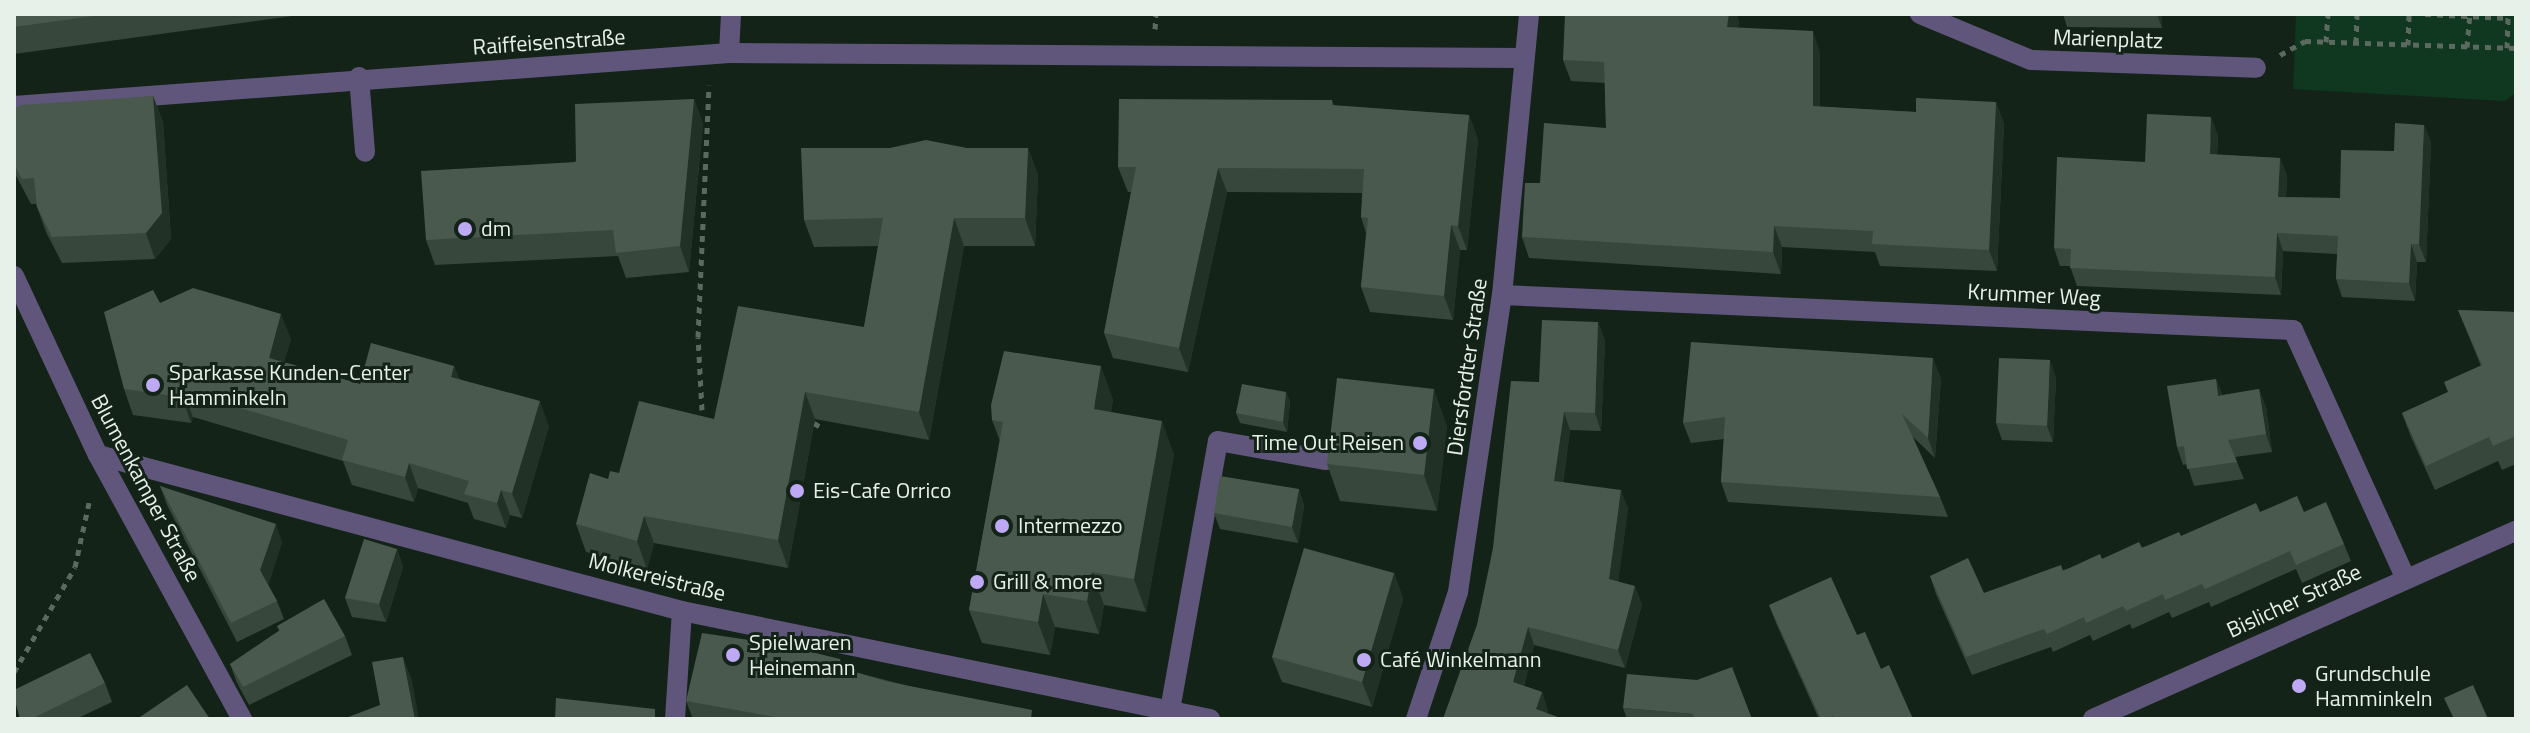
<!DOCTYPE html>
<html>
<head>
<meta charset="utf-8">
<style>
  body { margin:0 }
  #map { position:relative; width:2530px; height:733px; overflow:hidden; background:#142318; font-family:"Titillium Web",sans-serif }
  div>[style] { position:absolute }
  [style*='--x'] { left:calc(var(--x)*1px); top:calc(var(--y)*1px); width:calc(var(--w)*1px); rotate:calc(var(--a)*1deg) }
  .green>* { inset:0; background:#10371f }
  .path>* { height:5px; margin-top:-2.5px; transform-origin:0; background:repeating-linear-gradient(90deg,#5c695f 0 6px,transparent 0 12px) }
  .minor>* { height:20px; margin:-10px; padding:0 10px; transform-origin:10px; border-radius:10px; background:#60567b }
  .wall>* { inset:0; background:#37473b }
  .shaded-wall>* { inset:0; background:#213125 }
  .building>* { inset:0; background:#4a594e }
  .dots>* { width:22px; height:22px; translate:-50% -50%; box-sizing:border-box; border:4px solid #142318; border-radius:50% }
  span { translate:-50% -50%; white-space:nowrap; text-align:center; line-height:1.15; -webkit-text-stroke:6px #142318; paint-order:stroke }
  .street-label { font-size:22px; color:#e7f1ea }
  .poi-label { font-size:22px; color:#e7f1ea }
  .left { translate:0 -50%; text-align:left }
  .right { translate:-100% -50%; text-align:right }
  .frame { position:absolute; inset:0; border:16px solid #e7f1ea; pointer-events:none }
</style>
</head>
<body>
<div id="map">
  <div class="green">
    <div style="clip-path:polygon(2296px 14px,2516px 14px,2516px 93px,2504px 101px,2293px 89px)"></div>
  </div>
  <div class="path">
    <div style="--x:2425;--y:14;--w:83;--a:2.8"></div>
    <div style="--x:1155;--y:29;--w:15;--a:-86"></div>
    <div style="--x:2326;--y:42;--w:28;--a:-86"></div>
    <div style="--x:2356;--y:43;--w:29;--a:-88"></div>
    <div style="--x:2408;--y:45;--w:31;--a:-88"></div>
    <div style="--x:2467;--y:47;--w:32;--a:-85"></div>
    <div style="--x:2507;--y:48;--w:34;--a:-88"></div>
    <div style="--x:2280;--y:55;--w:29;--a:-29"></div>
    <div style="--x:2305;--y:41;--w:211;--a:1.9"></div>
    <div style="--x:702;--y:410;--w:73;--a:-93.1"></div>
    <div style="--x:698;--y:337;--w:252;--a:-87.5"></div>
    <div style="--x:814;--y:423;--w:6;--a:31"></div>
    <div style="--x:14;--y:672;--w:121;--a:-59.8"></div>
    <div style="--x:75;--y:567;--w:66;--a:-77.7"></div>
  </div>
  <div class="minor">
    <div style="--x:1920;--y:14;--w:120;--a:22.5"></div>
    <div style="--x:2031;--y:60;--w:225;--a:2"></div>
    <div style="--x:729;--y:53;--w:39;--a:-87"></div>
    <div style="--x:359;--y:77;--w:75;--a:85.4"></div>
    <div style="--x:14;--y:106;--w:717;--a:-4.24"></div>
    <div style="--x:729;--y:53;--w:795;--a:0.36"></div>
    <div style="--x:14;--y:276;--w:198;--a:64.9"></div>
    <div style="--x:98;--y:455;--w:301;--a:61.4"></div>
    <div style="--x:1502;--y:295;--w:792;--a:2.53"></div>
    <div style="--x:2293;--y:330;--w:271;--a:65.6"></div>
    <div style="--x:98;--y:455;--w:604;--a:14.96"></div>
    <div style="--x:682;--y:611;--w:539;--a:11.56"></div>
    <div style="--x:1170;--y:710;--w:273;--a:-79.9"></div>
    <div style="--x:1218;--y:441;--w:110;--a:10"></div>
    <div style="--x:675;--y:719;--w:108;--a:-86.3"></div>
    <div style="--x:1416;--y:719;--w:134;--a:-71.7"></div>
    <div style="--x:1458;--y:592;--w:300;--a:-81.6"></div>
    <div style="--x:1502;--y:295;--w:282;--a:-84.5"></div>
    <div style="--x:2093;--y:719;--w:463;--a:-24"></div>
  </div>
  <div class="wall">
    <div style="clip-path:polygon(14px 14px,307px 14px,14px 54px)"></div>
    <div style="clip-path:polygon(2063px 14px,2162px 14px,2162px 28px,2067px 27px)"></div>
    <div style="clip-path:polygon(1739px 21px,1738px 28px,1820px 52px,1820px 107px,1916px 112px,1996px 102px,2004px 124px,1997px 271px,1880px 266px,1875px 252px,1782px 247px,1781px 274px,1529px 258px,1522px 237px,1540px 183px,1606px 128px,1605px 83px,1571px 81px,1563px 60px)"></div>
    <div style="clip-path:polygon(153px 96px,163px 122px,171px 239px,155px 259px,62px 263px,46px 232px,36px 204px,31px 204px,14px 172px,14px 110px)"></div>
    <div style="clip-path:polygon(694px 99px,703px 124px,689px 272px,626px 278px,618px 256px,435px 265px,426px 240px)"></div>
    <div style="clip-path:polygon(1332px 100px,1334px 106px,1469px 115px,1478px 140px,1467px 250px,1460px 250px,1453px 320px,1370px 312px,1361px 287px,1366px 233px,1361px 217px,1362px 193px,1227px 192px,1188px 372px,1113px 358px,1104px 333px,1131px 192px,1128px 192px,1118px 167px)"></div>
    <div style="clip-path:polygon(2424px 125px,2431px 142px,2426px 262px,2417px 262px,2415px 301px,2342px 297px,2336px 279px,2337px 254px,2283px 251px,2281px 295px,2077px 286px,2070px 266px,2060px 266px,2054px 248px,2145px 162px,2218px 135px,2217px 155px,2280px 158px,2287px 176px,2286px 197px,2340px 198px)"></div>
    <div style="clip-path:polygon(967px 148px,1028px 148px,1038px 175px,1035px 246px,964px 246px,929px 440px,815px 419px,788px 568px,654px 543px,647px 569px,586px 552px,576px 524px,608px 479px,714px 419px,864px 327px,878px 246px,814px 247px,804px 220px)"></div>
    <div style="clip-path:polygon(160px 303px,291px 339px,284px 362px,360px 384px,454px 366px,459px 379px,549px 426px,522px 518px,510px 515px,506px 528px,474px 519px,468px 503px,418px 488px,414px 502px,352px 485px,343px 461px,193px 417px,191px 423px,133px 415px,124px 389px)"></div>
    <div style="clip-path:polygon(2458px 310px,2516px 312px,2516px 464px,2502px 470px,2498px 461px,2435px 490px,2411px 437px,2402px 413px,2448px 392px,2481px 366px)"></div>
    <div style="clip-path:polygon(1598px 322px,1605px 341px,1601px 431px,1570px 430px,1563px 482px,1628px 508px,1618px 582px,1642px 604px,1625px 668px,1534px 645px,1524px 686px,1542px 692px,1548px 711px,1443px 719px,1477px 625px,1539px 382px)"></div>
    <div style="clip-path:polygon(2056px 377px,2053px 442px,2002px 440px,1996px 423px)"></div>
    <div style="clip-path:polygon(1941px 378px,1935px 458px,1913px 437px,1940px 497px,1948px 517px,1728px 502px,1721px 482px,1724px 439px,1691px 443px,1683px 423px)"></div>
    <div style="clip-path:polygon(2216px 379px,2222px 395px,2259px 389px,2266px 407px,2272px 452px,2235px 457px,2244px 479px,2194px 486px,2187px 464px,2183px 465px,2177px 447px)"></div>
    <div style="clip-path:polygon(1286px 392px,1290px 402px,1287px 432px,1240px 423px,1236px 413px)"></div>
    <div style="clip-path:polygon(1113px 399px,1111px 412px,1174px 454px,1146px 612px,1104px 605px,1099px 634px,1055px 627px,1050px 655px,982px 643px,969px 610px,1000px 441px,992px 420px)"></div>
    <div style="clip-path:polygon(1447px 426px,1437px 511px,1340px 501px,1327px 464px)"></div>
    <div style="clip-path:polygon(160px 486px,282px 542px,268px 585px,277px 601px,284px 619px,237px 642px,167px 505px)"></div>
    <div style="clip-path:polygon(1299px 489px,1304px 506px,1298px 543px,1220px 529px,1214px 513px)"></div>
    <div style="clip-path:polygon(2304px 512px,2344px 544px,2351px 561px,2302px 583px,2296px 569px,2211px 607px,2209px 602px,2172px 618px,2169px 612px,2132px 629px,2130px 624px,2093px 641px,2090px 635px,2053px 652px,2051px 647px,1972px 675px,1936px 594px,1930px 576px,1984px 593px,2181px 536px)"></div>
    <div style="clip-path:polygon(397px 549px,403px 567px,386px 622px,352px 617px,345px 598px)"></div>
    <div style="clip-path:polygon(1394px 573px,1403px 599px,1372px 707px,1282px 682px,1272px 657px)"></div>
    <div style="clip-path:polygon(1769px 605px,1857px 635px,1881px 669px,1913px 719px,1819px 719px,1776px 623px)"></div>
    <div style="clip-path:polygon(277px 626px,345px 636px,352px 655px,249px 705px,237px 683px,230px 664px,279px 631px)"></div>
    <div style="clip-path:polygon(840px 659px,843px 669px,1036px 719px,693px 719px,686px 701px)"></div>
    <div style="clip-path:polygon(105px 683px,112px 702px,76px 719px,20px 719px)"></div>
    <div style="clip-path:polygon(1623px 708px,1752px 719px,1627px 719px)"></div>
  </div>
  <div class="shaded-wall">
    <div style="clip-path:polygon(1729px 14px,1737px 14px,1739px 21px,1734px 49px,1727px 27px)"></div>
    <div style="clip-path:polygon(2157px 14px,2162px 14px,2162px 28px)"></div>
    <div style="clip-path:polygon(1813px 31px,1820px 52px,1820px 128px,1813px 106px)"></div>
    <div style="clip-path:polygon(153px 96px,163px 122px,171px 239px,155px 259px,146px 233px)"></div>
    <div style="clip-path:polygon(694px 99px,703px 124px,689px 272px,680px 246px)"></div>
    <div style="clip-path:polygon(1996px 102px,2004px 124px,1997px 271px,1989px 250px)"></div>
    <div style="clip-path:polygon(1469px 115px,1478px 140px,1467px 250px,1458px 226px)"></div>
    <div style="clip-path:polygon(2211px 117px,2218px 135px,2216px 172px,2210px 154px)"></div>
    <div style="clip-path:polygon(2424px 125px,2431px 142px,2426px 262px,2419px 244px)"></div>
    <div style="clip-path:polygon(1028px 148px,1038px 175px,1035px 246px,1025px 218px)"></div>
    <div style="clip-path:polygon(2280px 158px,2287px 176px,2285px 215px,2278px 197px)"></div>
    <div style="clip-path:polygon(1218px 168px,1227px 192px,1188px 372px,1179px 348px)"></div>
    <div style="clip-path:polygon(954px 218px,964px 246px,929px 440px,919px 412px)"></div>
    <div style="clip-path:polygon(1451px 225px,1460px 250px,1453px 320px,1444px 296px)"></div>
    <div style="clip-path:polygon(1774px 226px,1782px 247px,1781px 274px,1773px 252px)"></div>
    <div style="clip-path:polygon(2277px 233px,2283px 251px,2281px 295px,2275px 277px)"></div>
    <div style="clip-path:polygon(2411px 244px,2417px 262px,2415px 301px,2409px 283px)"></div>
    <div style="clip-path:polygon(281px 314px,291px 339px,278px 383px,269px 358px)"></div>
    <div style="clip-path:polygon(1598px 322px,1605px 341px,1601px 431px,1595px 413px)"></div>
    <div style="clip-path:polygon(1933px 358px,1941px 378px,1935px 458px,1928px 438px)"></div>
    <div style="clip-path:polygon(2050px 360px,2056px 377px,2053px 442px,2047px 426px)"></div>
    <div style="clip-path:polygon(454px 366px,463px 392px,451px 377px)"></div>
    <div style="clip-path:polygon(1101px 366px,1113px 399px,1106px 442px,1094px 409px)"></div>
    <div style="clip-path:polygon(2216px 379px,2222px 396px,2218px 396px)"></div>
    <div style="clip-path:polygon(1434px 389px,1447px 426px,1437px 511px,1424px 475px)"></div>
    <div style="clip-path:polygon(2259px 389px,2266px 407px,2272px 452px,2266px 434px)"></div>
    <div style="clip-path:polygon(183px 391px,193px 417px,191px 423px,182px 397px)"></div>
    <div style="clip-path:polygon(805px 392px,815px 419px,788px 568px,778px 540px)"></div>
    <div style="clip-path:polygon(1286px 392px,1290px 402px,1287px 432px,1283px 422px)"></div>
    <div style="clip-path:polygon(540px 401px,549px 426px,522px 518px,512px 493px)"></div>
    <div style="clip-path:polygon(1564px 412px,1570px 430px,1560px 500px,1554px 481px)"></div>
    <div style="clip-path:polygon(1162px 421px,1174px 454px,1146px 612px,1134px 579px)"></div>
    <div style="clip-path:polygon(409px 463px,418px 488px,414px 502px,405px 477px)"></div>
    <div style="clip-path:polygon(1299px 489px,1304px 506px,1298px 543px,1292px 527px)"></div>
    <div style="clip-path:polygon(501px 490px,510px 515px,506px 528px,497px 503px)"></div>
    <div style="clip-path:polygon(1621px 490px,1628px 508px,1616px 598px,1609px 579px)"></div>
    <div style="clip-path:polygon(644px 516px,654px 543px,647px 569px,637px 541px)"></div>
    <div style="clip-path:polygon(276px 524px,282px 542px,267px 589px,260px 570px)"></div>
    <div style="clip-path:polygon(397px 549px,403px 567px,386px 622px,379px 604px)"></div>
    <div style="clip-path:polygon(1092px 572px,1104px 605px,1099px 634px,1087px 601px)"></div>
    <div style="clip-path:polygon(1394px 573px,1403px 599px,1372px 707px,1362px 682px)"></div>
    <div style="clip-path:polygon(1635px 586px,1642px 604px,1625px 668px,1618px 650px)"></div>
    <div style="clip-path:polygon(1043px 594px,1055px 627px,1050px 655px,1038px 622px)"></div>
    <div style="clip-path:polygon(1528px 627px,1534px 645px,1520px 700px,1513px 682px)"></div>
    <div style="clip-path:polygon(403px 657px,412px 680px,419px 719px,415px 719px)"></div>
    <div style="clip-path:polygon(1542px 692px,1548px 711px,1545px 719px,1536px 709px)"></div>
  </div>
  <div class="building">
    <div style="clip-path:polygon(14px 14px,108px 14px,14px 27px)"></div>
    <div style="clip-path:polygon(1565px 14px,1729px 14px,1727px 27px,1813px 31px,1813px 106px,1916px 112px,1916px 98px,1996px 102px,1989px 250px,1872px 244px,1873px 231px,1774px 226px,1773px 252px,1522px 237px,1525px 183px,1540px 183px,1544px 123px,1606px 128px,1604px 62px,1563px 60px)"></div>
    <div style="clip-path:polygon(153px 96px,162px 213px,146px 233px,52px 237px,37px 207px,34px 178px,22px 179px,14px 164px,14px 110px,20px 105px)"></div>
    <div style="clip-path:polygon(694px 99px,680px 246px,616px 253px,613px 230px,426px 240px,421px 171px,576px 162px,575px 104px)"></div>
    <div style="clip-path:polygon(1119px 99px,1332px 100px,1332px 105px,1469px 115px,1458px 226px,1451px 225px,1444px 296px,1361px 287px,1368px 218px,1361px 217px,1364px 169px,1218px 168px,1179px 348px,1104px 333px,1136px 167px,1118px 167px)"></div>
    <div style="clip-path:polygon(2147px 114px,2211px 117px,2210px 154px,2280px 158px,2278px 197px,2340px 198px,2341px 150px,2394px 151px,2395px 123px,2424px 125px,2419px 244px,2411px 244px,2409px 283px,2336px 279px,2338px 236px,2277px 233px,2275px 277px,2070px 268px,2071px 249px,2054px 248px,2057px 157px,2145px 162px)"></div>
    <div style="clip-path:polygon(926px 140px,967px 148px,1028px 148px,1025px 218px,954px 218px,919px 412px,805px 392px,778px 540px,644px 516px,637px 541px,576px 524px,590px 473px,608px 479px,610px 471px,619px 473px,639px 401px,714px 419px,738px 306px,864px 327px,883px 218px,804px 220px,801px 148px,890px 148px)"></div>
    <div style="clip-path:polygon(193px 288px,281px 314px,269px 358px,360px 384px,371px 343px,454px 366px,451px 377px,540px 401px,512px 493px,501px 490px,497px 503px,464px 494px,469px 481px,409px 463px,405px 477px,342px 460px,348px 440px,183px 391px,182px 397px,124px 389px,104px 312px,153px 290px,160px 303px)"></div>
    <div style="clip-path:polygon(2458px 310px,2516px 312px,2516px 436px,2493px 446px,2489px 437px,2426px 466px,2402px 413px,2448px 392px,2444px 382px,2482px 365px)"></div>
    <div style="clip-path:polygon(1542px 320px,1598px 322px,1595px 413px,1564px 412px,1554px 481px,1621px 490px,1609px 579px,1635px 586px,1618px 650px,1528px 627px,1513px 682px,1542px 692px,1536px 709px,1563px 719px,1443px 719px,1477px 625px,1493px 548px,1511px 381px,1539px 382px)"></div>
    <div style="clip-path:polygon(1691px 342px,1933px 358px,1928px 438px,1902px 414px,1940px 497px,1721px 482px,1725px 417px,1683px 423px)"></div>
    <div style="clip-path:polygon(1004px 351px,1101px 366px,1094px 409px,1162px 421px,1134px 579px,1092px 572px,1087px 601px,1043px 594px,1038px 622px,969px 610px,1003px 422px,992px 420px,991px 405px)"></div>
    <div style="clip-path:polygon(1999px 358px,2050px 360px,2047px 426px,1996px 423px)"></div>
    <div style="clip-path:polygon(1337px 378px,1434px 389px,1424px 475px,1327px 464px)"></div>
    <div style="clip-path:polygon(2216px 379px,2218px 396px,2259px 389px,2266px 434px,2228px 440px,2237px 462px,2187px 469px,2184px 446px,2177px 447px,2167px 386px)"></div>
    <div style="clip-path:polygon(1242px 384px,1286px 392px,1283px 422px,1236px 413px)"></div>
    <div style="clip-path:polygon(1220px 476px,1299px 489px,1292px 527px,1214px 513px)"></div>
    <div style="clip-path:polygon(160px 486px,276px 524px,260px 570px,277px 601px,231px 623px)"></div>
    <div style="clip-path:polygon(2297px 496px,2304px 512px,2326px 502px,2344px 544px,2296px 565px,2290px 551px,2205px 589px,2202px 584px,2165px 600px,2163px 594px,2126px 611px,2123px 606px,2086px 623px,2084px 617px,2047px 634px,2044px 629px,1966px 657px,1930px 576px,1968px 558px,1984px 593px,2061px 565px,2063px 571px,2100px 554px,2102px 559px,2139px 542px,2142px 548px,2179px 532px,2181px 536px,2256px 503px,2260px 512px)"></div>
    <div style="clip-path:polygon(364px 539px,397px 549px,379px 604px,345px 598px)"></div>
    <div style="clip-path:polygon(1304px 548px,1394px 573px,1362px 682px,1272px 657px)"></div>
    <div style="clip-path:polygon(1831px 577px,1857px 635px,1865px 632px,1881px 669px,1889px 665px,1913px 719px,1835px 719px,1833px 716px,1826px 719px,1821px 719px,1769px 605px)"></div>
    <div style="clip-path:polygon(324px 599px,345px 636px,243px 687px,230px 664px,280px 630px,277px 626px)"></div>
    <div style="clip-path:polygon(702px 633px,783px 645px,840px 659px,841px 668px,889px 682px,1032px 710px,1031px 719px,786px 719px,686px 701px)"></div>
    <div style="clip-path:polygon(90px 653px,105px 683px,31px 719px,20px 719px,14px 697px,14px 690px)"></div>
    <div style="clip-path:polygon(403px 657px,415px 719px,343px 719px,380px 705px,372px 662px)"></div>
    <div style="clip-path:polygon(1732px 667px,1752px 719px,1695px 719px,1693px 714px,1623px 708px,1627px 674px,1697px 680px)"></div>
    <div style="clip-path:polygon(187px 685px,210px 719px,137px 719px)"></div>
    <div style="clip-path:polygon(2473px 685px,2488px 719px,2454px 719px,2444px 698px)"></div>
    <div style="clip-path:polygon(556px 698px,655px 709px,655px 719px,555px 719px)"></div>
  </div>
  <div class="dots">
    <div style="left:465px;top:229px;background:#bea9f5"></div>
    <div style="left:153px;top:385px;background:#bea9f5"></div>
    <div style="left:1420px;top:443px;background:#bea9f5"></div>
    <div style="left:797px;top:491px;background:#bea9f5"></div>
    <div style="left:1002px;top:526px;background:#bea9f5"></div>
    <div style="left:977px;top:582px;background:#bea9f5"></div>
    <div style="left:733px;top:655px;background:#bea9f5"></div>
    <div style="left:1364px;top:660px;background:#bea9f5"></div>
    <div style="left:2299px;top:686px;background:#bea9f5"></div>
  </div>
  <div class="street-label">
    <span style="left:2108px;top:39px;rotate:2deg">Marienplatz</span>
    <span style="left:549px;top:42px;rotate:-4deg">Raiffeisenstraße</span>
    <span style="left:2034px;top:295px;rotate:3deg">Krummer Weg</span>
    <span style="left:1467px;top:367px;rotate:-82deg">Diersfordter Straße</span>
    <span style="left:146px;top:488px;rotate:62deg">Blumenkamper Straße</span>
    <span style="left:657px;top:577px;rotate:14deg">Molkereistraße</span>
    <span style="left:2294px;top:601px;rotate:-25deg">Bislicher Straße</span>
  </div>
  <div class="poi-label">
    <span class="left" style="left:481px;top:229px">dm</span>
    <span class="left" style="left:169px;top:385px">Sparkasse Kunden-Center<br>Hamminkeln</span>
    <span class="right" style="left:1404px;top:443px">Time Out Reisen</span>
    <span class="left" style="left:813px;top:491px">Eis-Cafe Orrico</span>
    <span class="left" style="left:1018px;top:526px">Intermezzo</span>
    <span class="left" style="left:993px;top:582px">Grill &amp; more</span>
    <span class="left" style="left:749px;top:655px">Spielwaren<br>Heinemann</span>
    <span class="left" style="left:1380px;top:660px">Café Winkelmann</span>
    <span class="left" style="left:2315px;top:686px">Grundschule<br>Hamminkeln</span>
  </div>
  <div class="frame"></div>
</div>
</body>
</html>
